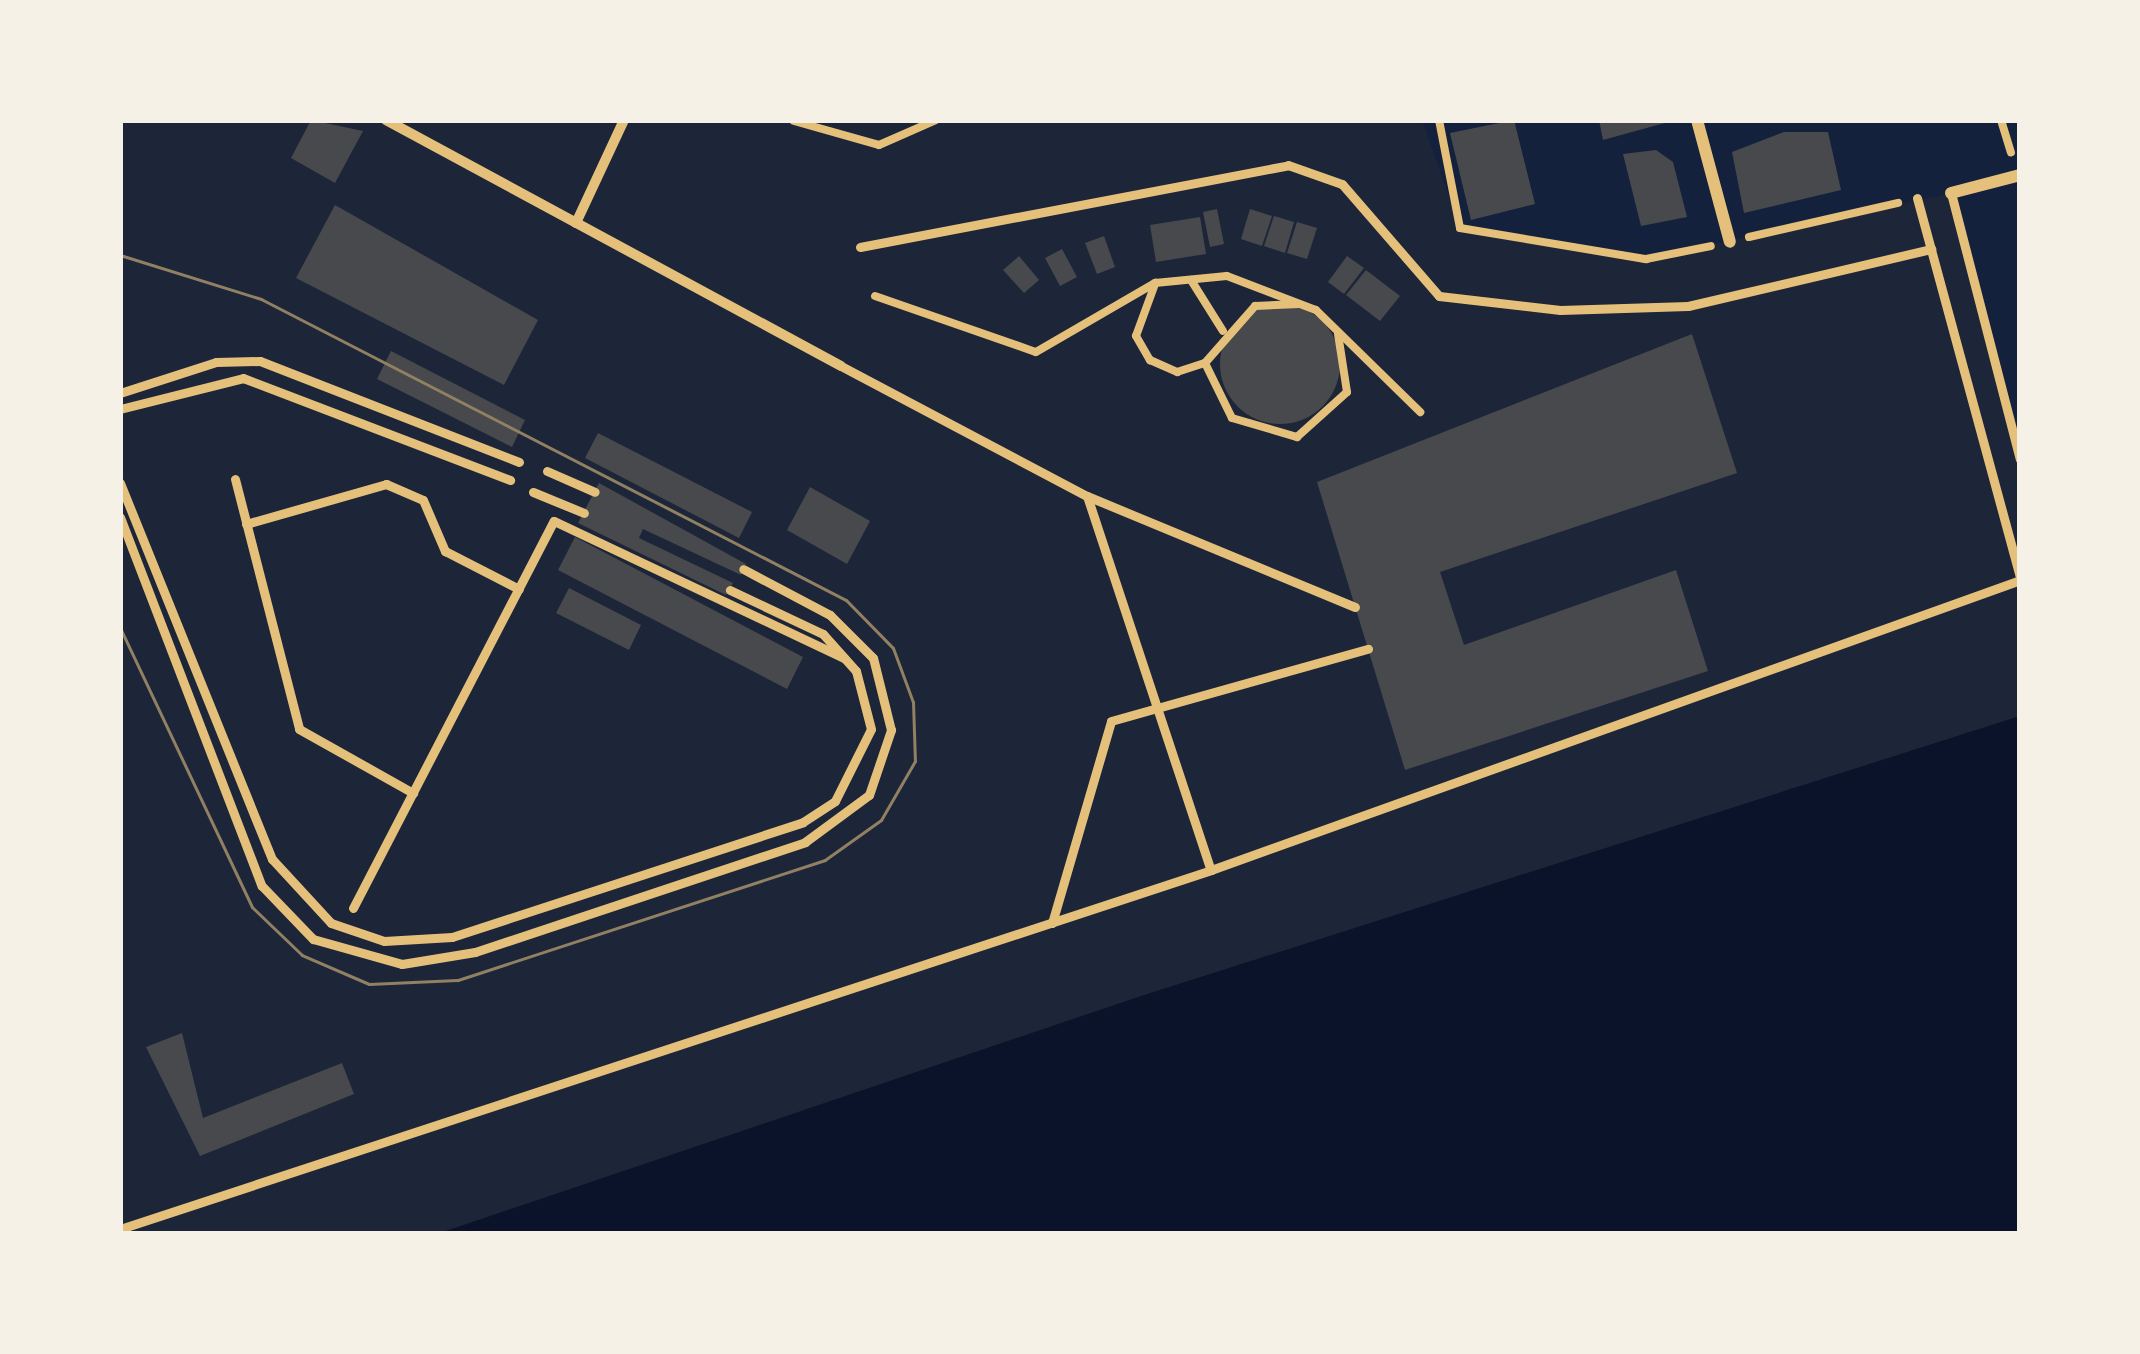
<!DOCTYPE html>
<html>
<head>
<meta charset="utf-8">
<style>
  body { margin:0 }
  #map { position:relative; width:2140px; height:1354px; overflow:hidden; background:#14213d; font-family:"Space Grotesk",sans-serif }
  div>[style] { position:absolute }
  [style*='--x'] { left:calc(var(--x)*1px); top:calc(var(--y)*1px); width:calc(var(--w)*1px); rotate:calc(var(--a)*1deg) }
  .green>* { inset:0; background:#1d2539 }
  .water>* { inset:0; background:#0b132b }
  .building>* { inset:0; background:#48494c }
  .round { border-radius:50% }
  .path>* { height:8px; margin:-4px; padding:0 4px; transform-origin:4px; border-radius:4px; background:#e5c07b }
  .service>* { height:9px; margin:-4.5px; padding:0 4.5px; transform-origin:4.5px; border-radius:4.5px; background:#e5c07b }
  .pedestrian>* { height:10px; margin:-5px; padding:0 5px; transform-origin:5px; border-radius:5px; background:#e5c07b }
  .minor>* { height:12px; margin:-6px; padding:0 6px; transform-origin:6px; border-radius:6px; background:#e5c07b }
  .tram>* { height:3px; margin:-1.5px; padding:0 1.5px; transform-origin:1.5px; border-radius:1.5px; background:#918062 }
  span { translate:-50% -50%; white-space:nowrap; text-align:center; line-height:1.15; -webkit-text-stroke:9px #f6f1e7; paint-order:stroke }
  .frame { position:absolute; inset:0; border:123px solid #f6f1e7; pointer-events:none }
</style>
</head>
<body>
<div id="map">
  <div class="green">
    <div style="clip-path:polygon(120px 120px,1422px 120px,1460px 228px,1646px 259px,1951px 193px,2020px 459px,2020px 716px,437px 1234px,120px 1234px)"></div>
  </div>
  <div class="water">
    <div style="clip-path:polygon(2020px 716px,2020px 1234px,437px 1234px,1141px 996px)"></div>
  </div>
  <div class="building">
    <div style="clip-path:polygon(311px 120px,363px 131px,335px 183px,291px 158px)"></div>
    <div style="clip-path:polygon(1514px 120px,1535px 204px,1471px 220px,1450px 133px)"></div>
    <div style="clip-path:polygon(1599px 120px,1671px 120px,1672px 121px,1603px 140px)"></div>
    <div style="clip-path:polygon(1784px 132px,1828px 132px,1841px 190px,1744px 213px,1732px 152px)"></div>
    <div style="clip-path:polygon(1656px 150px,1673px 162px,1687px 217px,1641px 226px,1623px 154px)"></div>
    <div style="clip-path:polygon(335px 205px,538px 320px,504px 385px,296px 278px)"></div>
    <div style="clip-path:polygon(1217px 209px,1224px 244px,1210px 247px,1203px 212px)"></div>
    <div style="clip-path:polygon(1250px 209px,1272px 216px,1262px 246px,1241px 239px)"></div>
    <div style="clip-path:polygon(1274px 216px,1294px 222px,1285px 253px,1264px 246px)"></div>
    <div style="clip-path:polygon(1200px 217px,1206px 254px,1156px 262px,1150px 225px)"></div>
    <div style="clip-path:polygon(1297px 222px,1317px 228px,1307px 259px,1287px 253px)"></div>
    <div style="clip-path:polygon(1104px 236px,1115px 267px,1097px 274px,1085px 243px)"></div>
    <div style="clip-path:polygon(1062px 249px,1077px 277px,1060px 286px,1045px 258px)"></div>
    <div style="clip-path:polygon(1019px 256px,1039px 280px,1024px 293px,1003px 270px)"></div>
    <div style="clip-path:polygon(1347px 256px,1364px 268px,1344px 294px,1328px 282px)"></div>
    <div style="clip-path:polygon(1366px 270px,1400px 296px,1380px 321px,1346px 295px)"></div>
    <div class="round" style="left:1220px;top:304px;width:120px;height:120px"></div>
    <div style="clip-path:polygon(1692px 334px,1737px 473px,1440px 572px,1464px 645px,1676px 570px,1708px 671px,1405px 770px,1317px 482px)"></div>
    <div style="clip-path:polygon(391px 351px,525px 420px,512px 447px,377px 379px)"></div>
    <div style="clip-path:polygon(598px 433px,752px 512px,739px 538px,585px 458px)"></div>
    <div style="clip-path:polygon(599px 483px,746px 564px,741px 575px,643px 529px,639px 538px,733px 583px,726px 595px,578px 523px)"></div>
    <div style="clip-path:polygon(810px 487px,870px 521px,847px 564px,787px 530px)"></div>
    <div style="clip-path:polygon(575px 537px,803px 657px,787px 689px,558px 570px)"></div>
    <div style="clip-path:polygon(569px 588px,641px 625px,629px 650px,556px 613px)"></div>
    <div style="clip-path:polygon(182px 1033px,203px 1118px,342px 1063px,354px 1094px,200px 1156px,146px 1047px)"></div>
  </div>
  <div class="path">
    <div style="--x:1439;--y:120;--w:110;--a:79"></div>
    <div style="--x:1460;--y:228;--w:189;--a:9.5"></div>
    <div style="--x:1646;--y:259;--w:66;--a:-11.3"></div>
    <div style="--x:2001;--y:120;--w:34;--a:73"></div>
    <div style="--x:794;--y:121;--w:88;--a:15.8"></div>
    <div style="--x:879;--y:145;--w:62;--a:-23.7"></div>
    <div style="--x:1749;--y:237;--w:153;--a:-12.9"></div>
    <div style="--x:1191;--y:280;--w:60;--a:57.9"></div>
    <div style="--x:1155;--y:284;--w:55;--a:110.1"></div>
    <div style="--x:1136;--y:336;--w:28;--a:60"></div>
    <div style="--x:1150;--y:360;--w:30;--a:24"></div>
    <div style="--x:1177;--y:372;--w:29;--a:-18"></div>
    <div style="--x:1205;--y:363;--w:76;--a:-48.7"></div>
    <div style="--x:1255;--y:306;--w:44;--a:-2.6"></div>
    <div style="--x:875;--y:296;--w:170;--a:19.2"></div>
    <div style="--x:1036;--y:352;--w:138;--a:-30.1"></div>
    <div style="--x:1155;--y:283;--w:72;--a:-5.6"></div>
    <div style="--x:1227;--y:276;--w:95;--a:20.9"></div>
    <div style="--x:1316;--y:310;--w:146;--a:44.4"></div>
    <div style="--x:1205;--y:363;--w:61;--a:63.9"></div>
    <div style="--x:1232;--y:418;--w:68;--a:16.3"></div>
    <div style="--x:1297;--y:437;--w:67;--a:-42"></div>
    <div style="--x:1347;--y:392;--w:59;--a:-98.8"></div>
  </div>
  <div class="service">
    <div style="--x:1951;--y:193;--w:275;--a:75.5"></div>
    <div style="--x:1917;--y:198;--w:393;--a:74.8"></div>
    <div style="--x:860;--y:247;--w:436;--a:-10.8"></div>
    <div style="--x:1288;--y:165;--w:57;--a:19.4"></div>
    <div style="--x:1342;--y:184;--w:148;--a:49.1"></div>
    <div style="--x:1439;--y:296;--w:122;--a:6.6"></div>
    <div style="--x:1560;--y:310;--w:128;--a:-1.8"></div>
    <div style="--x:1688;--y:306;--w:250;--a:-13.2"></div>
    <div style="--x:841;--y:366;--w:278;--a:27.9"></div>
    <div style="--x:1087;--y:496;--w:394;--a:71.7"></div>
    <div style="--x:120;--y:393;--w:101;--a:-17.9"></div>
    <div style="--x:216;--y:362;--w:44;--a:-1.3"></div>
    <div style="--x:260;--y:361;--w:278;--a:21.3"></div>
    <div style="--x:120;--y:409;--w:127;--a:-14.1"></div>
    <div style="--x:243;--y:378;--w:286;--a:20.9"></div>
    <div style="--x:547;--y:471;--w:52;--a:23.6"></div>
    <div style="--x:235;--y:479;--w:258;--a:75.6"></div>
    <div style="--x:299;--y:729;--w:131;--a:29.3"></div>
    <div style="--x:120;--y:483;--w:406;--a:68"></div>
    <div style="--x:272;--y:859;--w:87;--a:47.3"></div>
    <div style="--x:331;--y:923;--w:56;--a:18.8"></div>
    <div style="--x:384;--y:941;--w:68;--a:-3.4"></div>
    <div style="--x:452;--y:937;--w:369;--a:-18.1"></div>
    <div style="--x:803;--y:822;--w:38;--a:-33"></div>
    <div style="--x:835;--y:801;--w:80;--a:-63.4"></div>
    <div style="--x:871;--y:729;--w:60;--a:-104.5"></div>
    <div style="--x:856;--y:671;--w:50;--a:-131.7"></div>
    <div style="--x:823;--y:634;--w:103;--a:-154.7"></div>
    <div style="--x:533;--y:492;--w:55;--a:22.4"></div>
    <div style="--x:1087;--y:496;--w:290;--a:22.5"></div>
    <div style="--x:120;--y:517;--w:395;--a:69"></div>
    <div style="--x:262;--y:886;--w:74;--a:46.1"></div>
    <div style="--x:313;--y:939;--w:92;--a:15.7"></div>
    <div style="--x:402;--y:964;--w:74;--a:-9.3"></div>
    <div style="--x:475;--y:952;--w:348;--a:-18.4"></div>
    <div style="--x:805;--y:842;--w:79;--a:-36.3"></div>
    <div style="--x:869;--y:795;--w:69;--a:-71.3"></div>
    <div style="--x:891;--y:730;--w:74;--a:-104"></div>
    <div style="--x:873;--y:658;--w:61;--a:-135"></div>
    <div style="--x:830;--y:615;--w:98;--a:-152.1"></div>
    <div style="--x:246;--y:524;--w:146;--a:-15.9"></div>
    <div style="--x:386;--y:484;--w:40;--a:23.4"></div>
    <div style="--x:423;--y:500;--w:56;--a:66.7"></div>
    <div style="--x:445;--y:551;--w:83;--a:27.2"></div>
    <div style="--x:353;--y:908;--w:436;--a:-62.6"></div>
    <div style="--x:554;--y:521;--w:321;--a:25.3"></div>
    <div style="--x:1052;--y:923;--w:210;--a:-73.7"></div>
    <div style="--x:1111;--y:721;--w:267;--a:-15.7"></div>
    <div style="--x:120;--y:1229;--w:1149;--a:-18.21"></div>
    <div style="--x:1211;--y:870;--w:859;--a:-19.72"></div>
  </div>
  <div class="pedestrian">
    <div style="--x:386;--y:120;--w:517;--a:28.4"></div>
    <div style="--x:576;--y:223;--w:114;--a:-65"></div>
  </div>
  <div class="minor">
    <div style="--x:1697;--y:120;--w:126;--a:74.9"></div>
    <div style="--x:1951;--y:193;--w:71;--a:-14.6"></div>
  </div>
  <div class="tram">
    <div style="--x:120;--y:255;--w:148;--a:17.3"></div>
    <div style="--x:261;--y:299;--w:658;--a:27.23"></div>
    <div style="--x:846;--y:600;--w:67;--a:45.6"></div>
    <div style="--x:893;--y:648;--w:58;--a:69.7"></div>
    <div style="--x:913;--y:702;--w:59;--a:88.1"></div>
    <div style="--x:915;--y:761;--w:68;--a:120"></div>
    <div style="--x:881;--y:820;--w:69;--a:144.5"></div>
    <div style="--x:825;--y:860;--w:387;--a:161.9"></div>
    <div style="--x:457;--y:980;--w:88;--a:177.4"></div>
    <div style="--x:369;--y:984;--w:73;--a:-156.6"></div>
    <div style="--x:302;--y:955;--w:69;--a:-136.2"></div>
    <div style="--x:252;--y:907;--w:309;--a:-115.3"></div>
  </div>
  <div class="frame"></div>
</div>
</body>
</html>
